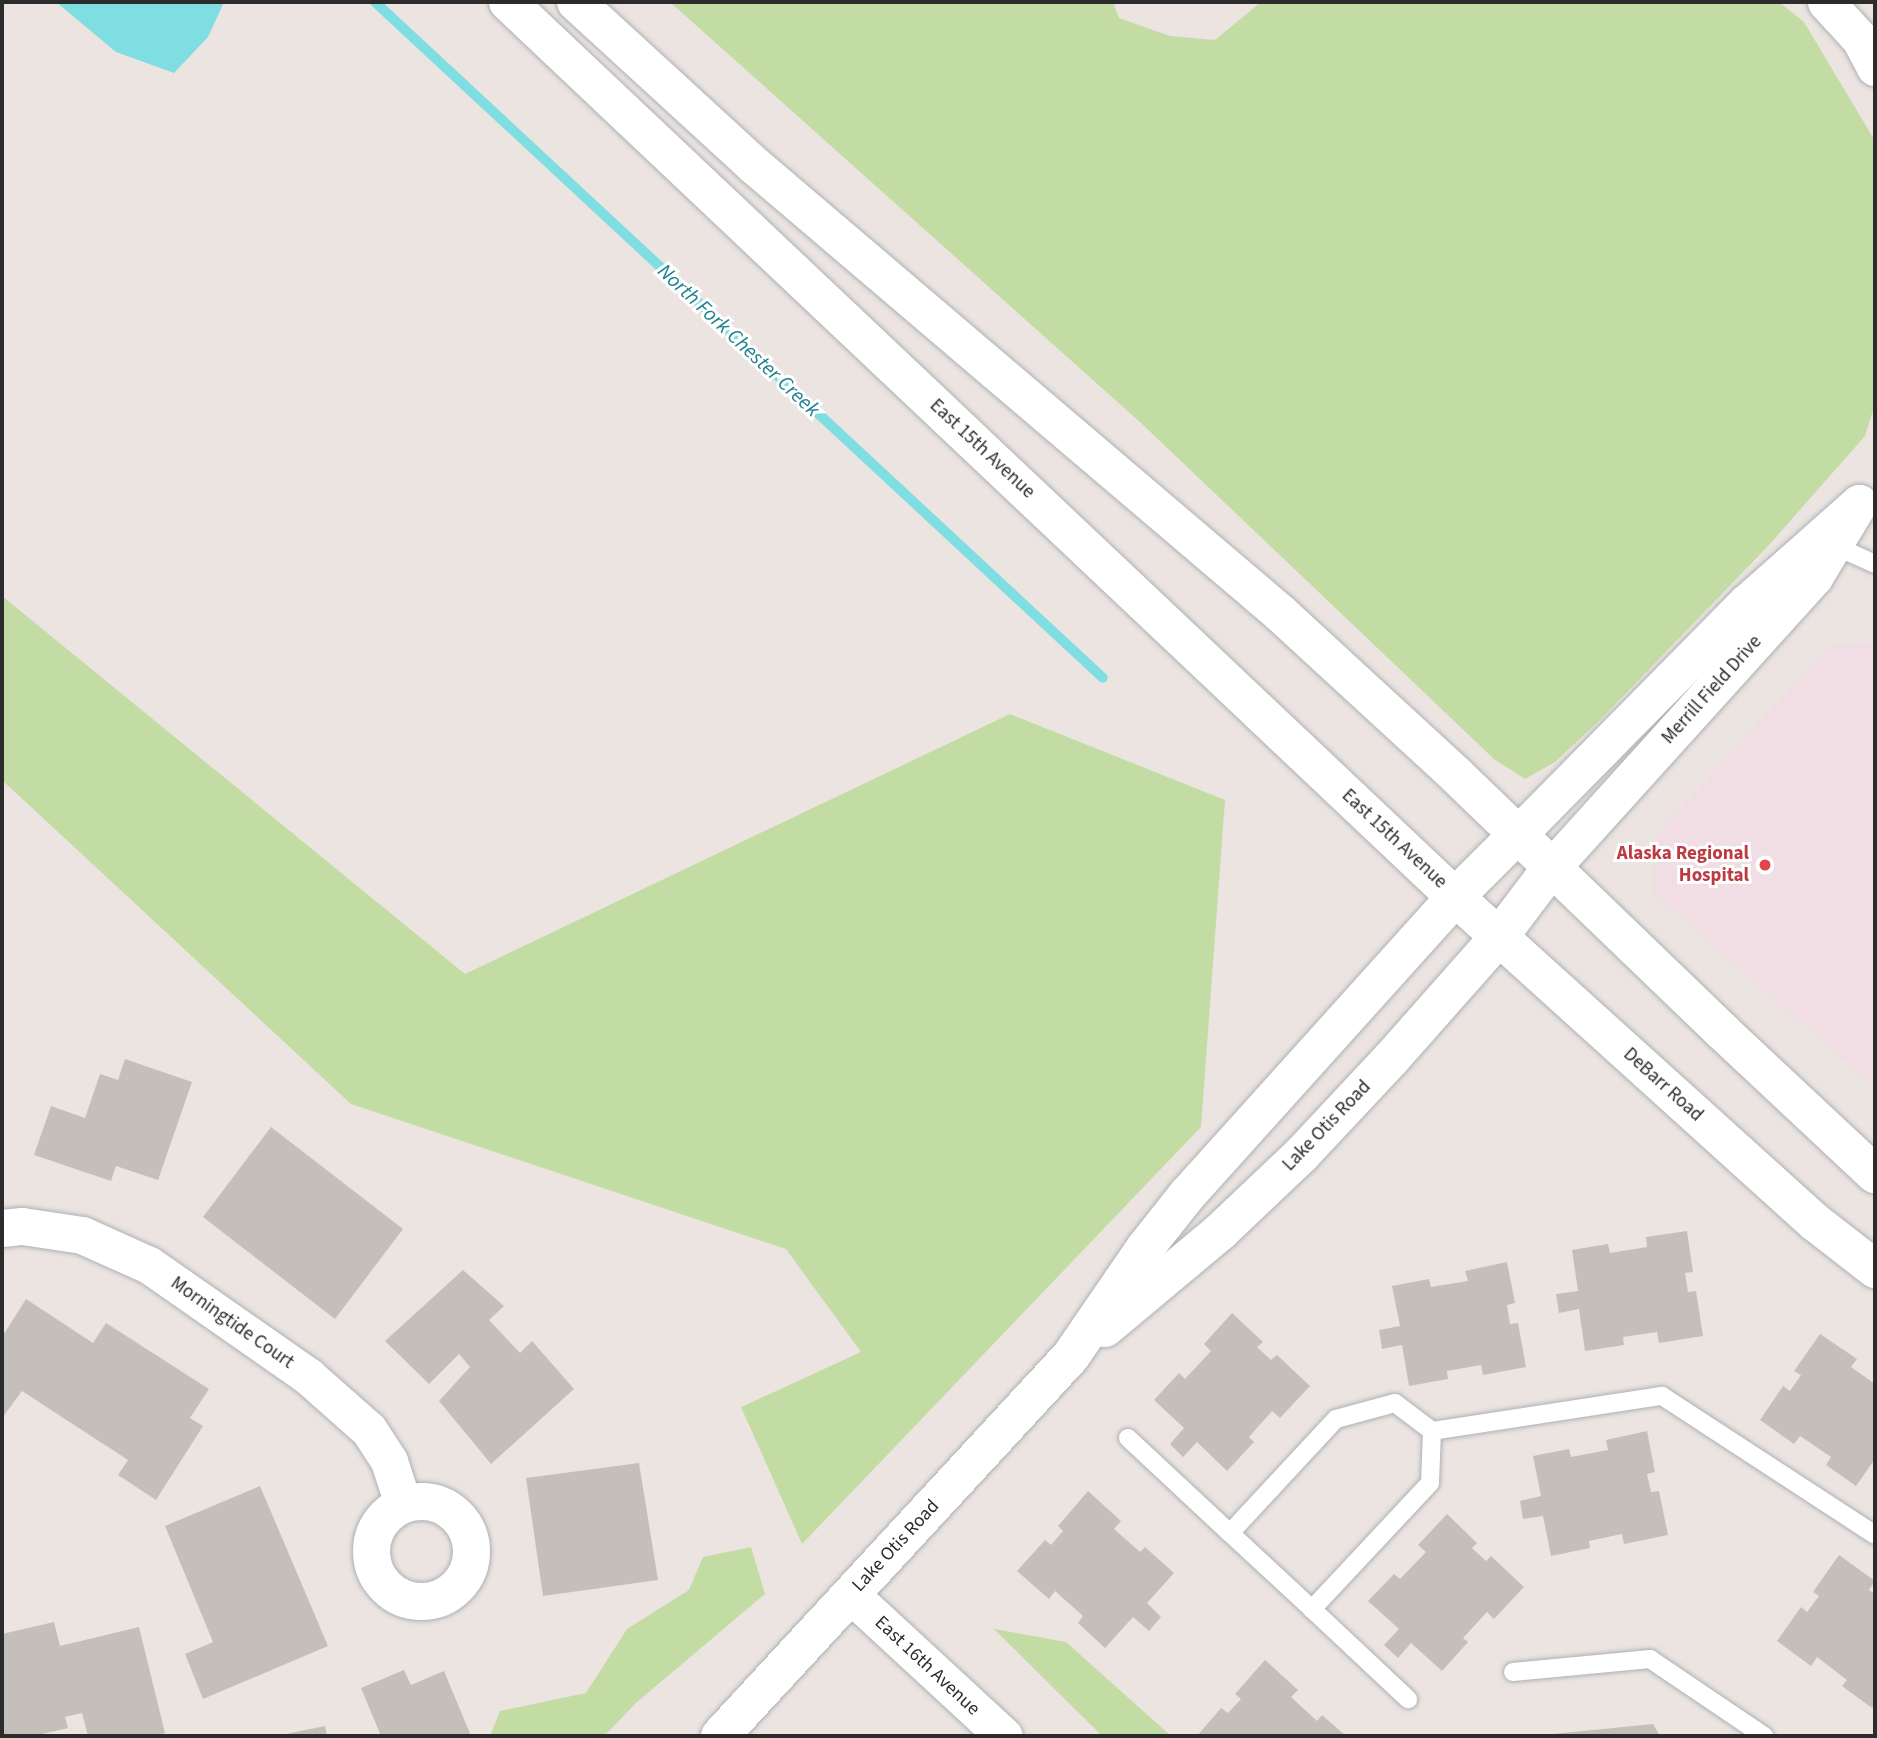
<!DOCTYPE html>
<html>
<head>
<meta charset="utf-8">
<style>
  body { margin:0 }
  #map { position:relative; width:1877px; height:1738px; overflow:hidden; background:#ece4e0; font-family:"Source Sans 3",sans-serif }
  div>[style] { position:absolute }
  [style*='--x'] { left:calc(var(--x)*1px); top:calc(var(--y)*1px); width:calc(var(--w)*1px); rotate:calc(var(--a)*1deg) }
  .medical>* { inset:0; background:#f1dee4 }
  .green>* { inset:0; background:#c3dca3 }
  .water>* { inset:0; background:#7fdee1 }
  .stream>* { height:10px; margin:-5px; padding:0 5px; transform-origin:5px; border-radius:5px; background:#7fdee1 }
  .building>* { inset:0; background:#c5bfbb }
  .roads { filter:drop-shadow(0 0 2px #acb1b6) drop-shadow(0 0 2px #acb1b6) }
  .lane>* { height:18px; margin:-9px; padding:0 9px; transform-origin:9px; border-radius:9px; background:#fff }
  .street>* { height:37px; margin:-18.5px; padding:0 18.5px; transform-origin:18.5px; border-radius:18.5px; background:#fff }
  .street>.ring { margin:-18.5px; padding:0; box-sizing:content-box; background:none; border:37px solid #fff; border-radius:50% }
  .secondary>* { height:38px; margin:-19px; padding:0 19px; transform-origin:19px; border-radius:19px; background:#fff }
  .dots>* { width:19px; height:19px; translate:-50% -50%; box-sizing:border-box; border:4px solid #fff; border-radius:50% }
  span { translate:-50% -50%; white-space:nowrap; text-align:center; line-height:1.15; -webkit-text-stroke:6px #fff; paint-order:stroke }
  .street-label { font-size:19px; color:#2c2c2c }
  .health-label { font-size:19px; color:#be3a42; font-weight:700 }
  .right { translate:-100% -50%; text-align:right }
  .water-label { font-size:21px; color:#1d828f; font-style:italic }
  .frame { position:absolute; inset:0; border:4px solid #2c2c2c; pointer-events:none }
</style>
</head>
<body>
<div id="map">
  <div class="medical">
    <div style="clip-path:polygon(1875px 643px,1875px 1087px,1653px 893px,1655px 837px,1829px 645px)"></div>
  </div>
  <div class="green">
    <div style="clip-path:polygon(670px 2px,1113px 2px,1119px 18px,1170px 36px,1215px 40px,1261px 2px,1779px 2px,1804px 22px,1875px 141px,1875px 404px,1865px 436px,1768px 546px,1600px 720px,1555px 762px,1525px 779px,1494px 759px,1141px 423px)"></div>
    <div style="clip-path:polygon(2px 596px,465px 974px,1010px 714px,1225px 800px,1201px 1127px,802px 1544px,741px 1407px,861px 1352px,786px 1249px,351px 1104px,2px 780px)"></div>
    <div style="clip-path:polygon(751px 1547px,765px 1594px,637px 1702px,604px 1736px,490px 1736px,500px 1711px,586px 1693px,627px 1629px,689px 1590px,703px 1557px)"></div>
    <div style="clip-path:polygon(994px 1629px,1066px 1642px,1171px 1736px,1102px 1736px)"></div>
  </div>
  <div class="water">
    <div style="clip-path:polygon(56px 2px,224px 2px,208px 37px,174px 73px,116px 52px)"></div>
  </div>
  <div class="stream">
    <div style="--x:375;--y:2;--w:993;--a:42.88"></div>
  </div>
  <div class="building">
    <div style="clip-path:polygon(125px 1059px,192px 1082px,158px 1180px,116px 1166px,111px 1181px,34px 1155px,51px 1106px,85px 1118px,100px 1074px,118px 1080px)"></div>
    <div style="clip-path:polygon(271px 1127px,403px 1229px,335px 1319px,203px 1217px)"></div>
    <div style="clip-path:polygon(1687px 1231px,1693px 1272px,1685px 1273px,1688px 1292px,1696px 1291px,1703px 1336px,1659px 1343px,1657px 1332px,1623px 1337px,1624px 1345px,1585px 1351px,1579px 1309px,1559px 1313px,1556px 1294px,1578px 1291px,1572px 1250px,1608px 1244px,1610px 1253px,1647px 1247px,1646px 1237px)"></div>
    <div style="clip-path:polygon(1507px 1262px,1515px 1303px,1507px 1305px,1510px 1324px,1518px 1323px,1526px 1367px,1483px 1375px,1481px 1365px,1447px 1371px,1448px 1379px,1409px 1386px,1402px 1345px,1382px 1349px,1379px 1330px,1400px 1326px,1392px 1286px,1429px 1279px,1431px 1287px,1468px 1281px,1465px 1271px)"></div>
    <div style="clip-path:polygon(463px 1270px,504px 1306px,489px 1320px,520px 1353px,532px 1341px,574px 1389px,491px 1464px,439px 1401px,470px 1367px,459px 1354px,429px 1384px,385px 1341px)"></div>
    <div style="clip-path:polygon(26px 1299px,93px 1343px,106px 1323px,209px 1389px,190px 1418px,203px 1426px,156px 1500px,118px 1475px,128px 1460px,22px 1391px,2px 1418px,2px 1337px)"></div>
    <div style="clip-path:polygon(1232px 1313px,1263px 1342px,1257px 1347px,1271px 1360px,1277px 1355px,1310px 1386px,1280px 1418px,1272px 1411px,1249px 1437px,1254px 1442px,1227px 1471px,1197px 1442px,1183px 1457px,1170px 1444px,1184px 1428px,1154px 1400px,1179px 1373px,1185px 1379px,1211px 1351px,1204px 1344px)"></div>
    <div style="clip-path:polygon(1820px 1334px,1857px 1359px,1851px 1367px,1875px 1384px,1875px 1459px,1856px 1486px,1826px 1465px,1831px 1457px,1800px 1436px,1794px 1444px,1760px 1420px,1783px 1386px,1790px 1391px,1801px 1375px,1794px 1371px)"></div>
    <div style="clip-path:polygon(1647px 1431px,1655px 1472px,1647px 1474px,1651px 1492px,1659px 1491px,1668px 1535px,1624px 1544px,1622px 1534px,1589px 1541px,1590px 1548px,1551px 1556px,1543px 1516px,1523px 1519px,1520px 1501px,1541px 1496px,1533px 1456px,1569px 1449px,1571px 1457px,1608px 1450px,1606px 1440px)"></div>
    <div style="clip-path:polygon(639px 1463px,658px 1580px,543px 1596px,526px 1478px)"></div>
    <div style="clip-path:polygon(260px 1486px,328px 1646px,203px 1699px,185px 1654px,213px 1642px,165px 1526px)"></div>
    <div style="clip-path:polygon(1088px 1491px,1121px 1521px,1114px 1529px,1140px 1552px,1145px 1547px,1174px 1573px,1147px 1603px,1161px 1617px,1149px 1631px,1133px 1617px,1105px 1648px,1078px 1623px,1083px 1616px,1055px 1591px,1049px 1599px,1017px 1571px,1045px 1540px,1051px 1545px,1063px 1531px,1058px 1526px)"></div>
    <div style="clip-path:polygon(1447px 1514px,1477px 1543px,1472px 1548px,1486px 1561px,1491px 1556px,1524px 1587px,1494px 1619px,1487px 1612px,1463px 1638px,1468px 1642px,1442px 1671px,1411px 1643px,1398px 1658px,1384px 1645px,1399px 1629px,1368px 1601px,1394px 1574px,1400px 1579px,1426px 1552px,1418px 1545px)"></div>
    <div style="clip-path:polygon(1839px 1555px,1875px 1581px,1869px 1590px,1875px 1594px,1875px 1704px,1872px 1708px,1842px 1686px,1847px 1680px,1817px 1657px,1811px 1666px,1777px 1641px,1801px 1607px,1807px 1612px,1819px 1596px,1813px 1592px)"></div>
    <div style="clip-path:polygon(54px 1622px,60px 1646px,139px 1627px,165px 1733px,151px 1736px,88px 1736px,82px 1713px,65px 1717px,68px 1728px,34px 1736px,2px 1736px,2px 1634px)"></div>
    <div style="clip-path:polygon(1265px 1660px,1298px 1690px,1291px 1697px,1317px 1721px,1322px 1715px,1346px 1736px,1197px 1736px,1221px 1708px,1228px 1713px,1241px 1699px,1235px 1694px)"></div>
    <div style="clip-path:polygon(404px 1670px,411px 1685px,444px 1671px,471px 1736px,381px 1736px,361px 1688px)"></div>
    <div style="clip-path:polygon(1653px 1724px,1660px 1736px,1553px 1736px,1553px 1734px)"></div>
    <div style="clip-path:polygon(325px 1726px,327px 1736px,282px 1736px,281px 1735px)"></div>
  </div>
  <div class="roads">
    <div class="lane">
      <div style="--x:1833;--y:545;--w:46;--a:24.3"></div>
      <div style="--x:1432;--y:1431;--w:52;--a:92.2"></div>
      <div style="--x:1430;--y:1483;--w:173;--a:133.1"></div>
      <div style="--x:1312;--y:1609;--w:112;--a:-137.2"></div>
      <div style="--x:1230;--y:1533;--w:156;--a:-47.1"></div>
      <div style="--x:1336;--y:1419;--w:61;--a:-15.2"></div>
      <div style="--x:1395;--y:1403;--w:46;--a:37.1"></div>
      <div style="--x:1432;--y:1431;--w:233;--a:-8.7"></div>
      <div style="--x:1662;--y:1396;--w:254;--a:33.1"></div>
      <div style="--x:1128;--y:1438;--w:139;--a:43"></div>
      <div style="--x:1312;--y:1609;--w:132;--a:43.2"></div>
      <div style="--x:1513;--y:1672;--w:138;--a:-5.4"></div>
      <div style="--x:1650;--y:1659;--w:138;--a:34"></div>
    </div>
    <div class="street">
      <div style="--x:1826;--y:2;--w:50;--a:47.4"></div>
      <div style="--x:1860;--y:39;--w:32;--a:62"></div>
      <div style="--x:1518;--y:834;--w:325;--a:-45.4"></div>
      <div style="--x:1746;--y:603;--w:151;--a:-41.5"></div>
      <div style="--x:1859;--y:503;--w:87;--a:121.3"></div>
      <div style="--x:1814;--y:577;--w:391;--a:132.1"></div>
      <div style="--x:2;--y:1228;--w:20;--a:-6"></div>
      <div style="--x:22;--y:1226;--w:61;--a:8.5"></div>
      <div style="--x:82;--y:1235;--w:73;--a:24.1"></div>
      <div style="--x:149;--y:1265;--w:194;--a:34.9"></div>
      <div style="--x:308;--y:1376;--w:81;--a:41.5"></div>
      <div style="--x:369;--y:1430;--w:37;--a:57"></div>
      <div style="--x:389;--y:1461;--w:45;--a:72"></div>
      <div class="ring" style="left:371px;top:1501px;width:63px;height:63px"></div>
      <div style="--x:851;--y:1595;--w:208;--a:42.7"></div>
    </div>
    <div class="secondary">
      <div style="--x:508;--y:2;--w:1303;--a:43.38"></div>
      <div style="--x:1455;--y:897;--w:486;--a:42.1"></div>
      <div style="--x:1816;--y:1223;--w:75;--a:37.9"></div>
      <div style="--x:576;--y:2;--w:243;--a:42.5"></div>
      <div style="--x:755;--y:166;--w:690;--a:40.41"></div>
      <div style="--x:1280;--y:613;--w:239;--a:42.6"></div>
      <div style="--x:1456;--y:775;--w:371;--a:43.9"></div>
      <div style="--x:1723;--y:1032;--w:208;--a:43.1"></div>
      <div style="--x:1105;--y:1328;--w:151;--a:-39.9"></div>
      <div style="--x:1221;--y:1231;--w:112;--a:-43.5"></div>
      <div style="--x:1302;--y:1154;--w:130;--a:-46.9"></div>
      <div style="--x:1391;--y:1059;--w:163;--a:-48.5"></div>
      <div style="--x:1499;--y:937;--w:88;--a:-52.9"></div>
      <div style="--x:720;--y:1736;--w:517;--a:-47.27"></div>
      <div style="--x:1071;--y:1356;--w:131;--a:-55.6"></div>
      <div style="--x:1145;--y:1248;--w:68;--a:-51.6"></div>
      <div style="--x:1187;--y:1195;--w:401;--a:-48"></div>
      <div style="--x:1455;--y:897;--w:89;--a:-45"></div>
    </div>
  </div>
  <div class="dots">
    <div style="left:1765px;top:865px;background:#e0444e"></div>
  </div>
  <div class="street-label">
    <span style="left:982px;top:449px;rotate:43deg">East 15th Avenue</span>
    <span style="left:1712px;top:690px;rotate:-48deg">Merrill Field Drive</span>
    <span style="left:1394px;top:839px;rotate:43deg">East 15th Avenue</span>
    <span style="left:1663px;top:1085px;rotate:42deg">DeBarr Road</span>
    <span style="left:1327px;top:1126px;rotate:-46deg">Lake Otis Road</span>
    <span style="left:232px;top:1323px;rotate:35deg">Morningtide Court</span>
    <span style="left:896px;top:1546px;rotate:-47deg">Lake Otis Road</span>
    <span style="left:927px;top:1666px;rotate:43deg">East 16th Avenue</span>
  </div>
  <div class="health-label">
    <span class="right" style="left:1749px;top:865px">Alaska Regional<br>Hospital</span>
  </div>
  <div class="water-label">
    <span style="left:739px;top:340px;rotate:43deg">North Fork Chester Creek</span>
  </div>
  <div class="frame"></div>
</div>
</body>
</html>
